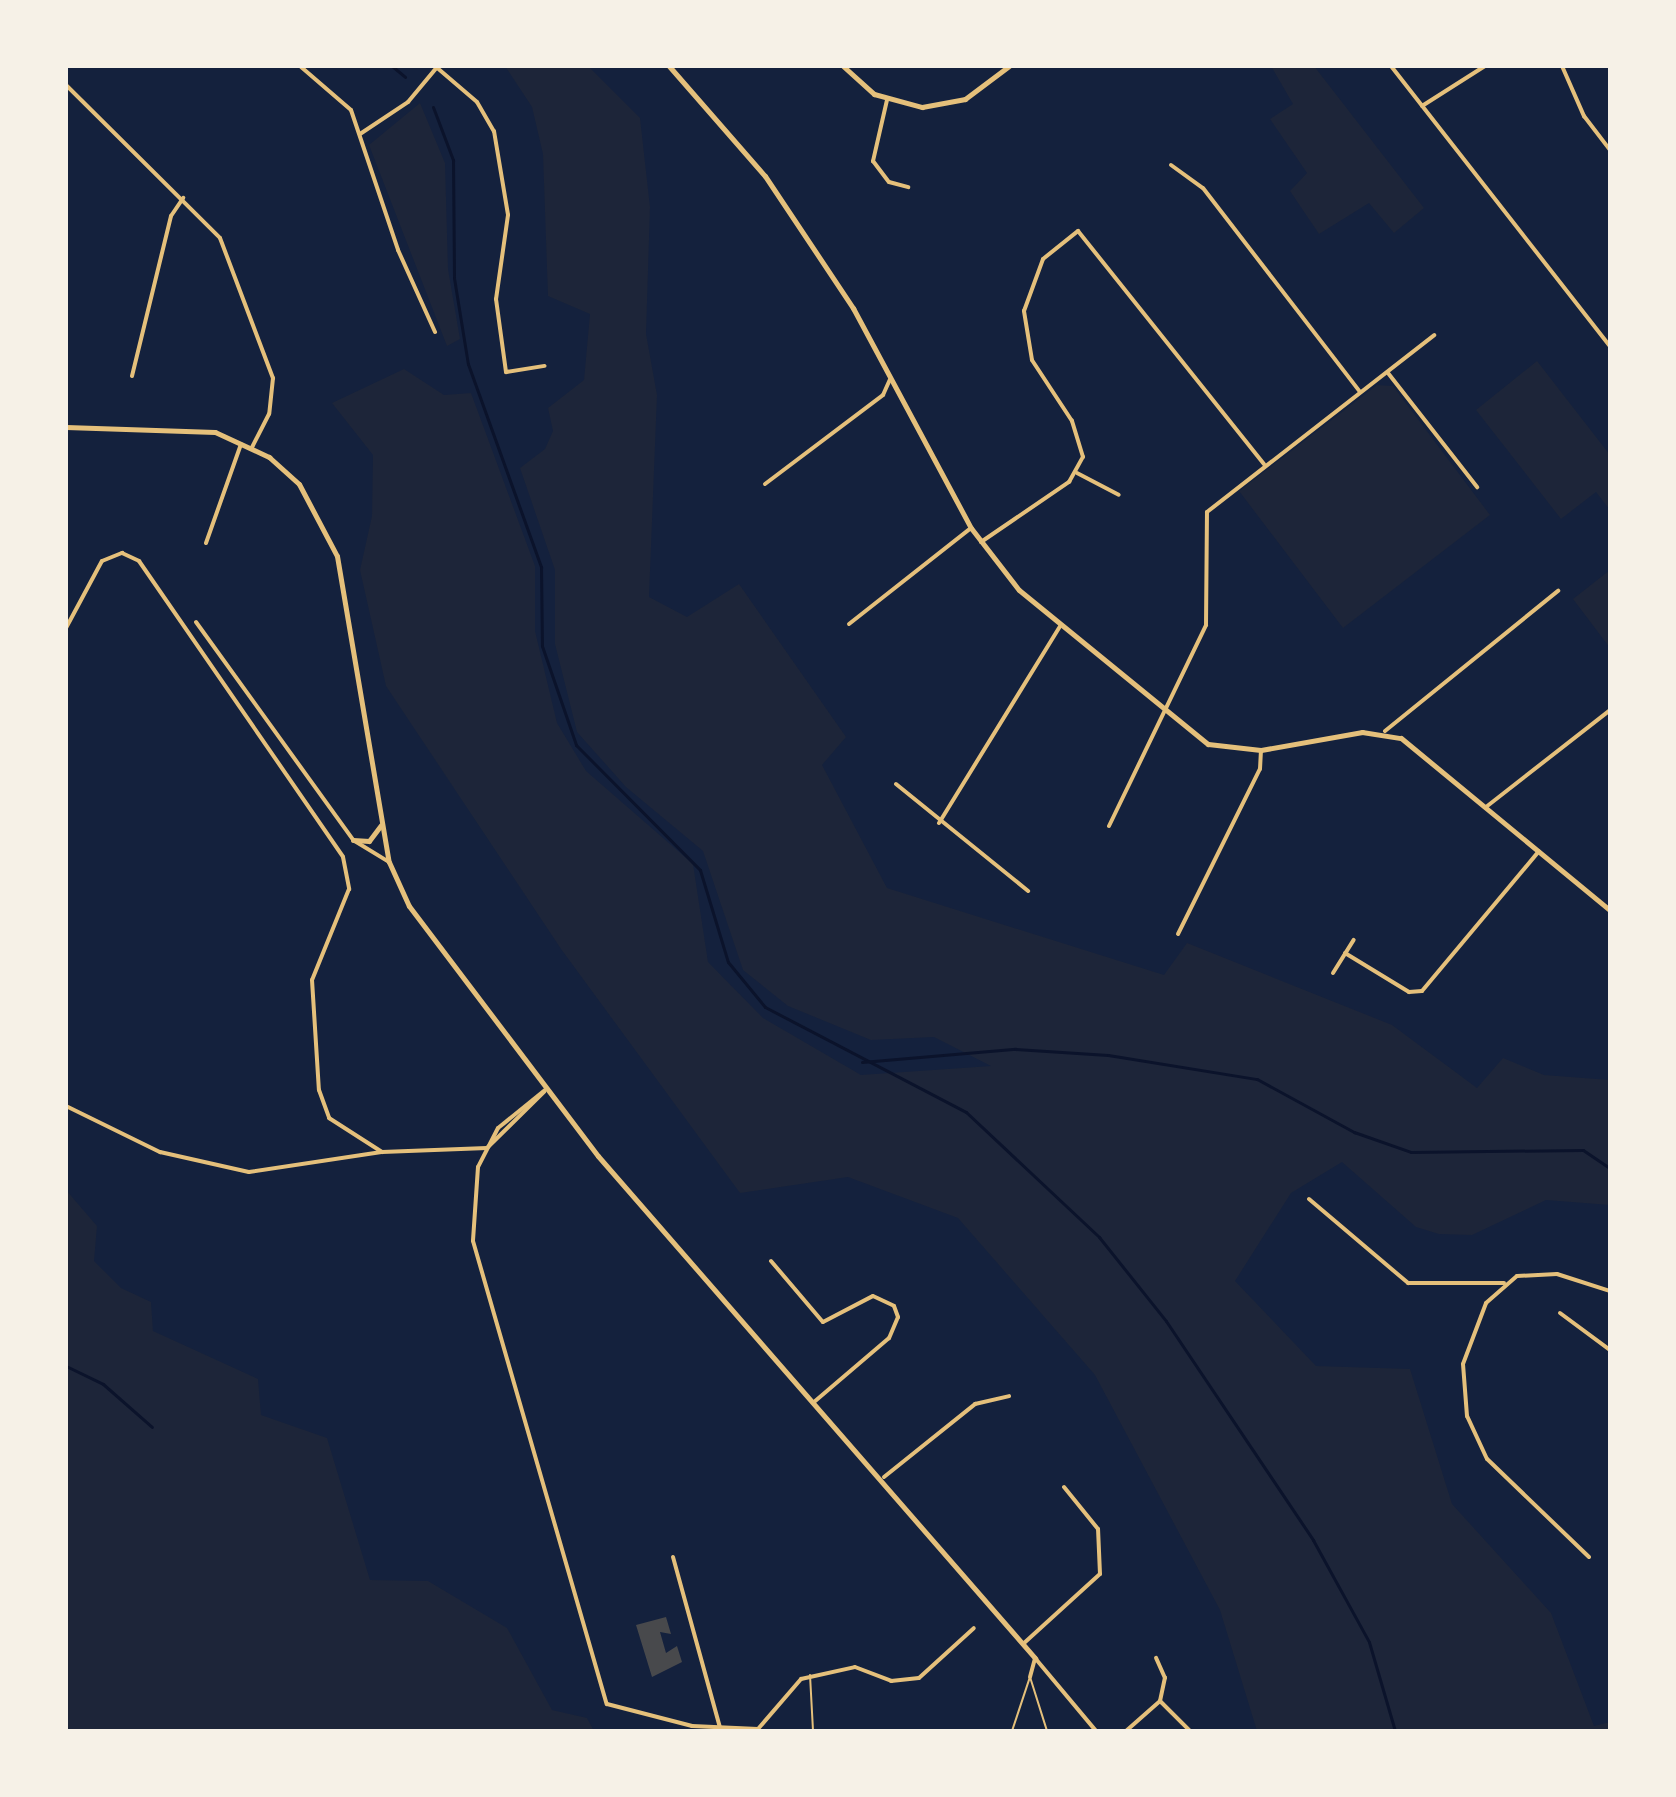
<!DOCTYPE html>
<html>
<head>
<meta charset="utf-8">
<style>
  body { margin:0 }
  #map { position:relative; width:1676px; height:1797px; overflow:hidden; background:#14213d; font-family:Jost,sans-serif }
  div>[style] { position:absolute }
  [style*='--x'] { left:calc(var(--x)*1px); top:calc(var(--y)*1px); width:calc(var(--w)*1px); rotate:calc(var(--a)*1deg) }
  .green>* { inset:0; background:#1d2539 }
  .stream>* { height:3px; margin:-1.5px; padding:0 1.5px; transform-origin:1.5px; border-radius:1.5px; background:#0b132b }
  .building>* { inset:0; background:#48494c }
  .service>* { height:2px; margin:-1px; padding:0 1px; transform-origin:1px; border-radius:1px; background:#e5c07b }
  .minor>* { height:4px; margin:-2px; padding:0 2px; transform-origin:2px; border-radius:2px; background:#e5c07b }
  .tertiary>* { height:5px; margin:-2.5px; padding:0 2.5px; transform-origin:2.5px; border-radius:2.5px; background:#e5c07b }
  span { translate:-50% -50%; white-space:nowrap; text-align:center; line-height:1.15; -webkit-text-stroke:6px #f6f1e7; paint-order:stroke }
  .frame { position:absolute; inset:0; border:68px solid #f6f1e7; pointer-events:none }
</style>
</head>
<body>
<div id="map">
  <div class="green">
    <div style="clip-path:polygon(505px 66px,588px 66px,640px 118px,650px 207px,646px 334px,657px 395px,649px 597px,687px 617px,739px 584px,846px 737px,822px 765px,887px 888px,1164px 975px,1187px 943px,1392px 1025px,1477px 1088px,1503px 1058px,1544px 1075px,1610px 1080px,1610px 1205px,1546px 1200px,1472px 1235px,1439px 1234px,1416px 1227px,1342px 1162px,1291px 1193px,1235px 1281px,1316px 1366px,1410px 1369px,1452px 1504px,1551px 1613px,1594px 1726px,1610px 1722px,1610px 1731px,1257px 1731px,1220px 1610px,1095px 1375px,958px 1218px,848px 1177px,740px 1193px,561px 949px,386px 686px,360px 570px,372px 516px,373px 455px,332px 403px,404px 369px,444px 395px,471px 393px,535px 566px,535px 631px,557px 723px,586px 771px,693px 864px,708px 962px,763px 1018px,861px 1075px,991px 1066px,934px 1037px,871px 1040px,788px 1006px,743px 970px,703px 851px,626px 787px,577px 732px,555px 644px,555px 570px,520px 468px,545px 449px,553px 431px,548px 408px,584px 380px,590px 314px,548px 296px,543px 154px,532px 107px)"></div>
    <div style="clip-path:polygon(1271px 66px,1314px 66px,1424px 208px,1394px 233px,1369px 203px,1319px 234px,1290px 191px,1307px 173px,1270px 119px,1293px 104px)"></div>
    <div style="clip-path:polygon(420px 103px,445px 163px,448px 269px,460px 339px,447px 346px,369px 145px)"></div>
    <div style="clip-path:polygon(1537px 361px,1610px 455px,1610px 510px,1596px 492px,1561px 519px,1476px 410px)"></div>
    <div style="clip-path:polygon(1377px 385px,1393px 386px,1490px 515px,1343px 628px,1239px 491px)"></div>
    <div style="clip-path:polygon(1610px 570px,1610px 648px,1573px 599px)"></div>
    <div style="clip-path:polygon(66px 1190px,97px 1226px,94px 1261px,121px 1288px,151px 1302px,153px 1331px,258px 1379px,261px 1415px,327px 1438px,370px 1580px,428px 1581px,507px 1628px,552px 1710px,587px 1718px,594px 1731px,66px 1731px)"></div>
  </div>
  <div class="stream">
    <div style="--x:392;--y:66;--w:17;--a:40"></div>
    <div style="--x:433;--y:107;--w:57;--a:69.3"></div>
    <div style="--x:453;--y:160;--w:118;--a:89.5"></div>
    <div style="--x:454;--y:278;--w:87;--a:80.8"></div>
    <div style="--x:468;--y:364;--w:216;--a:70.2"></div>
    <div style="--x:541;--y:567;--w:79;--a:89.3"></div>
    <div style="--x:542;--y:646;--w:105;--a:71"></div>
    <div style="--x:576;--y:745;--w:176;--a:45.2"></div>
    <div style="--x:700;--y:870;--w:96;--a:73.1"></div>
    <div style="--x:728;--y:962;--w:58;--a:50.6"></div>
    <div style="--x:765;--y:1007;--w:227;--a:27.6"></div>
    <div style="--x:966;--y:1112;--w:183;--a:43.2"></div>
    <div style="--x:1099;--y:1237;--w:107;--a:51.4"></div>
    <div style="--x:1166;--y:1321;--w:264;--a:56.1"></div>
    <div style="--x:1313;--y:1540;--w:116;--a:61.2"></div>
    <div style="--x:1369;--y:1642;--w:93;--a:73.7"></div>
    <div style="--x:862;--y:1062;--w:154;--a:-4.9"></div>
    <div style="--x:1015;--y:1049;--w:93;--a:3.7"></div>
    <div style="--x:1108;--y:1055;--w:151;--a:9.2"></div>
    <div style="--x:1257;--y:1079;--w:111;--a:28.7"></div>
    <div style="--x:1354;--y:1132;--w:60;--a:19.3"></div>
    <div style="--x:1411;--y:1152;--w:172;--a:-0.7"></div>
    <div style="--x:1583;--y:1150;--w:32;--a:34"></div>
    <div style="--x:66;--y:1366;--w:41;--a:25.9"></div>
    <div style="--x:103;--y:1384;--w:65;--a:41.3"></div>
  </div>
  <div class="building">
    <div style="clip-path:polygon(666px 1617px,671px 1634px,660px 1632px,666px 1653px,677px 1646px,682px 1662px,652px 1677px,636px 1625px)"></div>
  </div>
  <div class="service">
    <div style="--x:810;--y:1675;--w:56;--a:86.9"></div>
    <div style="--x:1012;--y:1731;--w:57;--a:-71.6"></div>
    <div style="--x:1030;--y:1677;--w:57;--a:72.5"></div>
  </div>
  <div class="minor">
    <div style="--x:300;--y:66;--w:67;--a:40.8"></div>
    <div style="--x:351;--y:110;--w:148;--a:71.4"></div>
    <div style="--x:398;--y:250;--w:90;--a:65.7"></div>
    <div style="--x:435;--y:66;--w:55;--a:40.6"></div>
    <div style="--x:477;--y:102;--w:34;--a:60"></div>
    <div style="--x:494;--y:131;--w:85;--a:80.5"></div>
    <div style="--x:508;--y:215;--w:85;--a:98.1"></div>
    <div style="--x:496;--y:299;--w:74;--a:82.2"></div>
    <div style="--x:506;--y:372;--w:39;--a:-9"></div>
    <div style="--x:1391;--y:66;--w:355;--a:52"></div>
    <div style="--x:1562;--y:66;--w:55;--a:66.3"></div>
    <div style="--x:1584;--y:116;--w:43;--a:52.6"></div>
    <div style="--x:66;--y:85;--w:217;--a:44.8"></div>
    <div style="--x:220;--y:238;--w:150;--a:69.3"></div>
    <div style="--x:273;--y:378;--w:36;--a:96"></div>
    <div style="--x:269;--y:414;--w:37;--a:117"></div>
    <div style="--x:887;--y:100;--w:63;--a:102.9"></div>
    <div style="--x:873;--y:161;--w:26;--a:53"></div>
    <div style="--x:889;--y:182;--w:20;--a:15"></div>
    <div style="--x:1422;--y:106;--w:75;--a:-32.4"></div>
    <div style="--x:360;--y:134;--w:58;--a:-33.7"></div>
    <div style="--x:408;--y:102;--w:47;--a:-50.2"></div>
    <div style="--x:1171;--y:165;--w:39;--a:36"></div>
    <div style="--x:1203;--y:188;--w:257;--a:52.4"></div>
    <div style="--x:1388;--y:373;--w:145;--a:52"></div>
    <div style="--x:132;--y:376;--w:165;--a:-76.3"></div>
    <div style="--x:171;--y:216;--w:22;--a:-56"></div>
    <div style="--x:1077;--y:473;--w:47;--a:27.6"></div>
    <div style="--x:765;--y:484;--w:148;--a:-37"></div>
    <div style="--x:883;--y:395;--w:17;--a:-66"></div>
    <div style="--x:981;--y:542;--w:107;--a:-34.3"></div>
    <div style="--x:1069;--y:482;--w:29;--a:-61"></div>
    <div style="--x:1083;--y:457;--w:38;--a:-107"></div>
    <div style="--x:1072;--y:421;--w:73;--a:-123.3"></div>
    <div style="--x:1032;--y:360;--w:50;--a:-99.3"></div>
    <div style="--x:1024;--y:311;--w:55;--a:-69.9"></div>
    <div style="--x:1043;--y:259;--w:45;--a:-38.7"></div>
    <div style="--x:1078;--y:231;--w:298;--a:51.4"></div>
    <div style="--x:206;--y:543;--w:105;--a:-70.5"></div>
    <div style="--x:196;--y:622;--w:269;--a:54.2"></div>
    <div style="--x:353;--y:840;--w:42;--a:31.4"></div>
    <div style="--x:849;--y:624;--w:155;--a:-38.2"></div>
    <div style="--x:66;--y:628;--w:76;--a:-61.8"></div>
    <div style="--x:102;--y:561;--w:22;--a:-22"></div>
    <div style="--x:122;--y:553;--w:19;--a:25"></div>
    <div style="--x:139;--y:561;--w:359;--a:55.4"></div>
    <div style="--x:343;--y:857;--w:33;--a:79"></div>
    <div style="--x:349;--y:889;--w:98;--a:112.1"></div>
    <div style="--x:312;--y:980;--w:110;--a:86.4"></div>
    <div style="--x:319;--y:1090;--w:30;--a:70"></div>
    <div style="--x:329;--y:1118;--w:63;--a:32.7"></div>
    <div style="--x:1385;--y:731;--w:223;--a:-39"></div>
    <div style="--x:896;--y:784;--w:170;--a:39"></div>
    <div style="--x:1486;--y:807;--w:157;--a:-38"></div>
    <div style="--x:939;--y:823;--w:231;--a:-58.4"></div>
    <div style="--x:1109;--y:826;--w:223;--a:-64.2"></div>
    <div style="--x:1206;--y:625;--w:113;--a:-89.5"></div>
    <div style="--x:1207;--y:512;--w:288;--a:-37.9"></div>
    <div style="--x:1178;--y:934;--w:184;--a:-63.6"></div>
    <div style="--x:1260;--y:769;--w:19;--a:-87"></div>
    <div style="--x:1345;--y:953;--w:75;--a:31.4"></div>
    <div style="--x:1409;--y:992;--w:13;--a:-4"></div>
    <div style="--x:1422;--y:991;--w:182;--a:-50.1"></div>
    <div style="--x:1333;--y:973;--w:39;--a:-58"></div>
    <div style="--x:545;--y:1090;--w:60;--a:141"></div>
    <div style="--x:498;--y:1128;--w:44;--a:117.1"></div>
    <div style="--x:478;--y:1167;--w:74;--a:93.9"></div>
    <div style="--x:473;--y:1241;--w:482;--a:73.9"></div>
    <div style="--x:607;--y:1704;--w:88;--a:14.5"></div>
    <div style="--x:692;--y:1726;--w:66;--a:2.6"></div>
    <div style="--x:758;--y:1729;--w:66;--a:-49.3"></div>
    <div style="--x:801;--y:1679;--w:55;--a:-12.5"></div>
    <div style="--x:855;--y:1667;--w:39;--a:21"></div>
    <div style="--x:891;--y:1681;--w:28;--a:-6"></div>
    <div style="--x:919;--y:1678;--w:74;--a:-42.3"></div>
    <div style="--x:66;--y:1106;--w:105;--a:26.1"></div>
    <div style="--x:160;--y:1152;--w:91;--a:12.7"></div>
    <div style="--x:249;--y:1172;--w:134;--a:-8.6"></div>
    <div style="--x:382;--y:1152;--w:105;--a:-2.2"></div>
    <div style="--x:487;--y:1148;--w:80;--a:-44.5"></div>
    <div style="--x:1309;--y:1199;--w:130;--a:40.3"></div>
    <div style="--x:1408;--y:1283;--w:96;--a:0"></div>
    <div style="--x:771;--y:1261;--w:80;--a:49.6"></div>
    <div style="--x:823;--y:1322;--w:56;--a:-27.5"></div>
    <div style="--x:873;--y:1296;--w:23;--a:25"></div>
    <div style="--x:894;--y:1306;--w:12;--a:70"></div>
    <div style="--x:898;--y:1317;--w:23;--a:113"></div>
    <div style="--x:889;--y:1338;--w:99;--a:139.5"></div>
    <div style="--x:1560;--y:1313;--w:62;--a:36.5"></div>
    <div style="--x:884;--y:1477;--w:117;--a:-38.7"></div>
    <div style="--x:975;--y:1404;--w:35;--a:-13"></div>
    <div style="--x:673;--y:1557;--w:177;--a:74.6"></div>
    <div style="--x:1589;--y:1557;--w:141;--a:-136.1"></div>
    <div style="--x:1487;--y:1459;--w:47;--a:-114.9"></div>
    <div style="--x:1467;--y:1416;--w:52;--a:-94.4"></div>
    <div style="--x:1463;--y:1364;--w:65;--a:-69.3"></div>
    <div style="--x:1486;--y:1303;--w:41;--a:-41.1"></div>
    <div style="--x:1517;--y:1276;--w:40;--a:-2.9"></div>
    <div style="--x:1557;--y:1274;--w:56;--a:17.8"></div>
    <div style="--x:1023;--y:1644;--w:104;--a:-42.3"></div>
    <div style="--x:1100;--y:1574;--w:45;--a:-92.5"></div>
    <div style="--x:1098;--y:1529;--w:54;--a:-129"></div>
    <div style="--x:1035;--y:1658;--w:95;--a:50.1"></div>
    <div style="--x:1030;--y:1677;--w:20;--a:-75"></div>
    <div style="--x:1160;--y:1701;--w:42;--a:45"></div>
    <div style="--x:1126;--y:1731;--w:45;--a:-41.4"></div>
    <div style="--x:1160;--y:1701;--w:24;--a:-78"></div>
    <div style="--x:1165;--y:1678;--w:22;--a:-114"></div>
  </div>
  <div class="tertiary">
    <div style="--x:669;--y:66;--w:146;--a:48.9"></div>
    <div style="--x:765;--y:176;--w:159;--a:56.3"></div>
    <div style="--x:853;--y:308;--w:250;--a:61.8"></div>
    <div style="--x:971;--y:528;--w:78;--a:52.3"></div>
    <div style="--x:1019;--y:590;--w:244;--a:39.2"></div>
    <div style="--x:1208;--y:744;--w:53;--a:6.5"></div>
    <div style="--x:1261;--y:750;--w:103;--a:-10.1"></div>
    <div style="--x:1362;--y:732;--w:39;--a:9"></div>
    <div style="--x:1401;--y:738;--w:271;--a:39.5"></div>
    <div style="--x:843;--y:66;--w:42;--a:42.1"></div>
    <div style="--x:874;--y:94;--w:50;--a:15.2"></div>
    <div style="--x:922;--y:107;--w:44;--a:-10.5"></div>
    <div style="--x:965;--y:99;--w:55;--a:-36.9"></div>
    <div style="--x:66;--y:427;--w:149;--a:1.9"></div>
    <div style="--x:215;--y:432;--w:60;--a:24.8"></div>
    <div style="--x:269;--y:457;--w:40;--a:42"></div>
    <div style="--x:299;--y:484;--w:81;--a:62.2"></div>
    <div style="--x:337;--y:556;--w:310;--a:80.4"></div>
    <div style="--x:389;--y:862;--w:48;--a:65.6"></div>
    <div style="--x:409;--y:906;--w:313;--a:52.9"></div>
    <div style="--x:598;--y:1156;--w:666;--a:48.96"></div>
    <div style="--x:353;--y:840;--w:16;--a:4"></div>
    <div style="--x:369;--y:841;--w:20;--a:-53"></div>
  </div>
  <div class="frame"></div>
</div>
</body>
</html>
